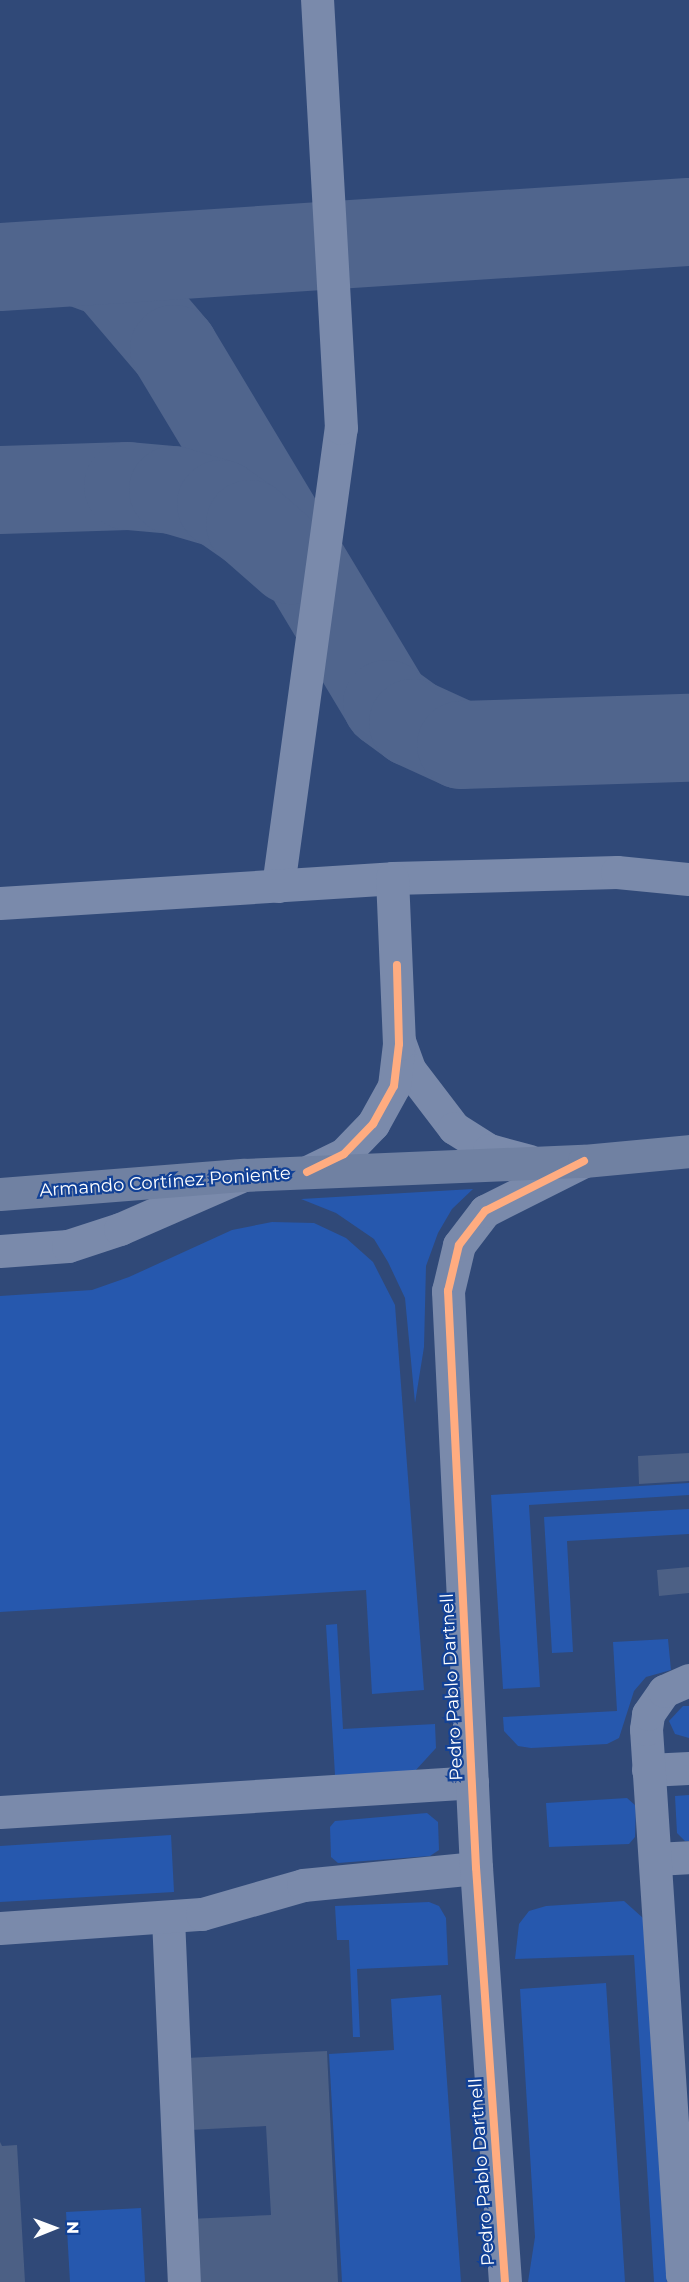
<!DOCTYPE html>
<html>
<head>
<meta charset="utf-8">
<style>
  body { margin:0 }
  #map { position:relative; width:689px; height:2282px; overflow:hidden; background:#304978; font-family:Montserrat,sans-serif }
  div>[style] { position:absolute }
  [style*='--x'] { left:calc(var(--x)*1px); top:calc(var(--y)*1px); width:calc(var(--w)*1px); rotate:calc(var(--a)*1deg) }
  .green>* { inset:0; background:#2658ae }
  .taxiway>* { height:88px; margin:-44px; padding:0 44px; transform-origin:44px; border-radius:44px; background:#50658d }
  .building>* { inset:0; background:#4c6085 }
  .minor>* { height:33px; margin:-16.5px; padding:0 16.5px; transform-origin:16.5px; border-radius:16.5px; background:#7a8aab }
  .highway>* { height:33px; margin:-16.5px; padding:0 16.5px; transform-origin:16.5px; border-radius:16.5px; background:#7081a2 }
  .cycleway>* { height:8px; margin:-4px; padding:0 4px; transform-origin:4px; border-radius:4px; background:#ffac80 }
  span { translate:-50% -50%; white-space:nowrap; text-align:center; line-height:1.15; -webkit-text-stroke:4.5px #124196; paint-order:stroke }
  .street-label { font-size:18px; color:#fff }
  .north { position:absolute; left:24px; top:2198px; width:60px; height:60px; -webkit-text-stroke:4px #124196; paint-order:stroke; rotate:89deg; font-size:16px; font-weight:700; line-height:24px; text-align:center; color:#fff }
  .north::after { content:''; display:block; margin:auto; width:21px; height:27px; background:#fff; clip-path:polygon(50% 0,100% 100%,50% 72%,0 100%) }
</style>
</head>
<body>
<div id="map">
  <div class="green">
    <div style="clip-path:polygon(473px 1189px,452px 1209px,438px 1233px,426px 1266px,424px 1347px,415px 1403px,405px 1298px,388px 1262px,374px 1239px,336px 1213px,301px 1199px)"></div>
    <div style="clip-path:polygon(272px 1222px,314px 1223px,346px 1238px,373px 1262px,395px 1305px,424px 1690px,372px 1694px,366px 1590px,0 1612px,0 1296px,92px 1290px,129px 1277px,232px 1230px)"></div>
    <div style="clip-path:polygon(689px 1483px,689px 1495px,529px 1505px,540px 1687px,503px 1689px,491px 1495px)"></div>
    <div style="clip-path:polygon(689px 1509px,689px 1534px,567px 1541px,573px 1652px,552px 1653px,544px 1517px)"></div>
    <div style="clip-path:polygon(337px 1624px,343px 1729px,435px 1724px,436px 1748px,415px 1771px,335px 1775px,326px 1625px)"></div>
    <div style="clip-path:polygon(668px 1639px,671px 1670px,646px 1677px,634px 1691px,619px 1738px,607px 1744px,531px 1748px,518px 1746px,504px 1731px,503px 1717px,617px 1711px,613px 1642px)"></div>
    <div style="clip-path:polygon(683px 1706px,689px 1706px,689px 1738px,675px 1734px,669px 1721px)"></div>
    <div style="clip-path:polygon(689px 1795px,689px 1841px,685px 1841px,677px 1833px,675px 1796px)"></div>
    <div style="clip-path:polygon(627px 1798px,636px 1806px,635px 1837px,629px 1844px,549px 1847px,546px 1803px)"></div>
    <div style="clip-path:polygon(427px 1813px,438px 1822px,439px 1850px,430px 1856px,338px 1863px,331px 1857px,330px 1827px,335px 1821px)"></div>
    <div style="clip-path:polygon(171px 1835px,174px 1892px,0 1902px,0 1846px)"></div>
    <div style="clip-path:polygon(624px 1901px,643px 1918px,667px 2282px,654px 2282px,634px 1955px,515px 1959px,519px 1924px,529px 1911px,546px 1906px)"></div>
    <div style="clip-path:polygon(429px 1902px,439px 1906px,446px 1918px,448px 1965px,357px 1969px,360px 2037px,353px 2037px,349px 1940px,337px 1940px,335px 1906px)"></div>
    <div style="clip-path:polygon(606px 1983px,625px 2282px,528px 2282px,535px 2237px,520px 1989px)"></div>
    <div style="clip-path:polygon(441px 1995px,461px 2282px,342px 2282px,329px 2054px,394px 2050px,391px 1999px)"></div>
    <div style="clip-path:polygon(141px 2208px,145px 2282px,70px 2282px,66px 2212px)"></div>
  </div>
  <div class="taxiway">
    <div style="--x:80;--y:263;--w:32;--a:20"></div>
    <div style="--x:110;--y:274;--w:99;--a:49.5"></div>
    <div style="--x:174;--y:349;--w:414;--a:59"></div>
    <div style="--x:387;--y:704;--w:32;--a:36"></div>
    <div style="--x:413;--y:723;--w:53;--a:24.6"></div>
    <div style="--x:461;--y:745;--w:228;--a:-1.8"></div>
    <div style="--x:0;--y:267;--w:690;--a:-3.74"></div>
    <div style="--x:0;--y:490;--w:128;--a:-1.8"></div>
    <div style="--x:128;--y:486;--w:45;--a:5.1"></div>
    <div style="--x:173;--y:490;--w:50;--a:16.3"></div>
    <div style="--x:221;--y:504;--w:35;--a:35"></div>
    <div style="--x:250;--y:524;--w:55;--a:41.3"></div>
  </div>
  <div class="building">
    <div style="clip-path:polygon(689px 1453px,689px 1481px,639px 1484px,638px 1456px)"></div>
    <div style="clip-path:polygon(689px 1567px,689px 1593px,659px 1596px,657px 1570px)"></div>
    <div style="clip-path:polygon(327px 2051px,338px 2282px,193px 2282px,190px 2219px,271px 2215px,266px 2126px,190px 2130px,186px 2058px)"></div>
    <div style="clip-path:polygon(0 2142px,2px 2146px,17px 2145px,25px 2282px,0 2282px)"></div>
  </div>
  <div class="minor">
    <div style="--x:278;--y:886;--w:462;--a:-82.2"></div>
    <div style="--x:341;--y:428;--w:429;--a:-93.2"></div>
    <div style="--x:0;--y:903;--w:393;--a:-3.6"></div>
    <div style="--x:392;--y:878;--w:225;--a:-1.5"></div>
    <div style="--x:617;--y:872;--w:72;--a:5.6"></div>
    <div style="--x:399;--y:1041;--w:30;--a:70"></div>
    <div style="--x:409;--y:1069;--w:74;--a:52.7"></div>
    <div style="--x:454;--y:1128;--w:41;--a:32.2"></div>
    <div style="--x:489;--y:1150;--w:42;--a:15"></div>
    <div style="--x:307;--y:1172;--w:41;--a:-25.9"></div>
    <div style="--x:344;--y:1154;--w:42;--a:-46"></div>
    <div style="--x:373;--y:1124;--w:43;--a:-61.1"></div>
    <div style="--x:394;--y:1086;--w:42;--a:-83.2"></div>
    <div style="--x:399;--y:1044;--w:166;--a:-92.4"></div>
    <div style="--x:0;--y:1251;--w:68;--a:-4.2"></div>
    <div style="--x:68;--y:1246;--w:55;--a:-18.1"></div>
    <div style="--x:120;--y:1229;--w:130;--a:-23.6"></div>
    <div style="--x:648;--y:1770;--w:41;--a:-2.8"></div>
    <div style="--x:0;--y:1812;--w:473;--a:-3.6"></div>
    <div style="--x:655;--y:1859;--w:34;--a:-3"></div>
    <div style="--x:168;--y:1918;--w:364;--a:87.5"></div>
    <div style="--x:0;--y:1928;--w:202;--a:-4"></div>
    <div style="--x:202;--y:1914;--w:105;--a:-16"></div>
    <div style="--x:303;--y:1885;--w:174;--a:-5.6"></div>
    <div style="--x:505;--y:2282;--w:415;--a:-94"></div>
    <div style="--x:476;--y:1868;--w:578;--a:-92.78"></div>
    <div style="--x:448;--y:1291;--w:47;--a:-76.6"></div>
    <div style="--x:459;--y:1245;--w:43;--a:-52.6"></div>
    <div style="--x:485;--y:1211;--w:111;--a:-26.8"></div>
    <div style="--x:686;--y:2282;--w:9;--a:-117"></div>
    <div style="--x:682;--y:2274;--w:546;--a:-93.78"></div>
    <div style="--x:646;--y:1729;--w:15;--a:-82"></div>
    <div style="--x:648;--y:1714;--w:28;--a:-55"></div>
    <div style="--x:664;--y:1691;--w:27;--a:-24"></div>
  </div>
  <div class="highway">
    <div style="--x:0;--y:1194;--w:245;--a:-4.5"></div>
    <div style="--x:244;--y:1175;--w:340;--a:-2.4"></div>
    <div style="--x:584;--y:1161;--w:105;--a:-5.4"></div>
  </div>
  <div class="cycleway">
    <div style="--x:307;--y:1172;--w:41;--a:-25.9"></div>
    <div style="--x:344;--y:1154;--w:42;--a:-46"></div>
    <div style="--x:373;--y:1124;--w:43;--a:-61.1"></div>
    <div style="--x:394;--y:1086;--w:42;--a:-83.2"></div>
    <div style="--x:399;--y:1044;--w:79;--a:-91.5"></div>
    <div style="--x:505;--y:2282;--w:415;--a:-94"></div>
    <div style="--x:476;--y:1868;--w:578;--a:-92.78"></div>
    <div style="--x:448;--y:1291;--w:47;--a:-76.6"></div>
    <div style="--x:459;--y:1245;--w:43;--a:-52.6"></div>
    <div style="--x:485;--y:1211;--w:111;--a:-26.8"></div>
  </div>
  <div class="street-label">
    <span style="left:165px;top:1182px;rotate:-4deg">Armando Cortínez Poniente</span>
    <span style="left:452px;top:1687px;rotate:-93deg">Pedro Pablo Dartnell</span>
    <span style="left:482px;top:2172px;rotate:-94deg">Pedro Pablo Dartnell</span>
  </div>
  <div class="north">N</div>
</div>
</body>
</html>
